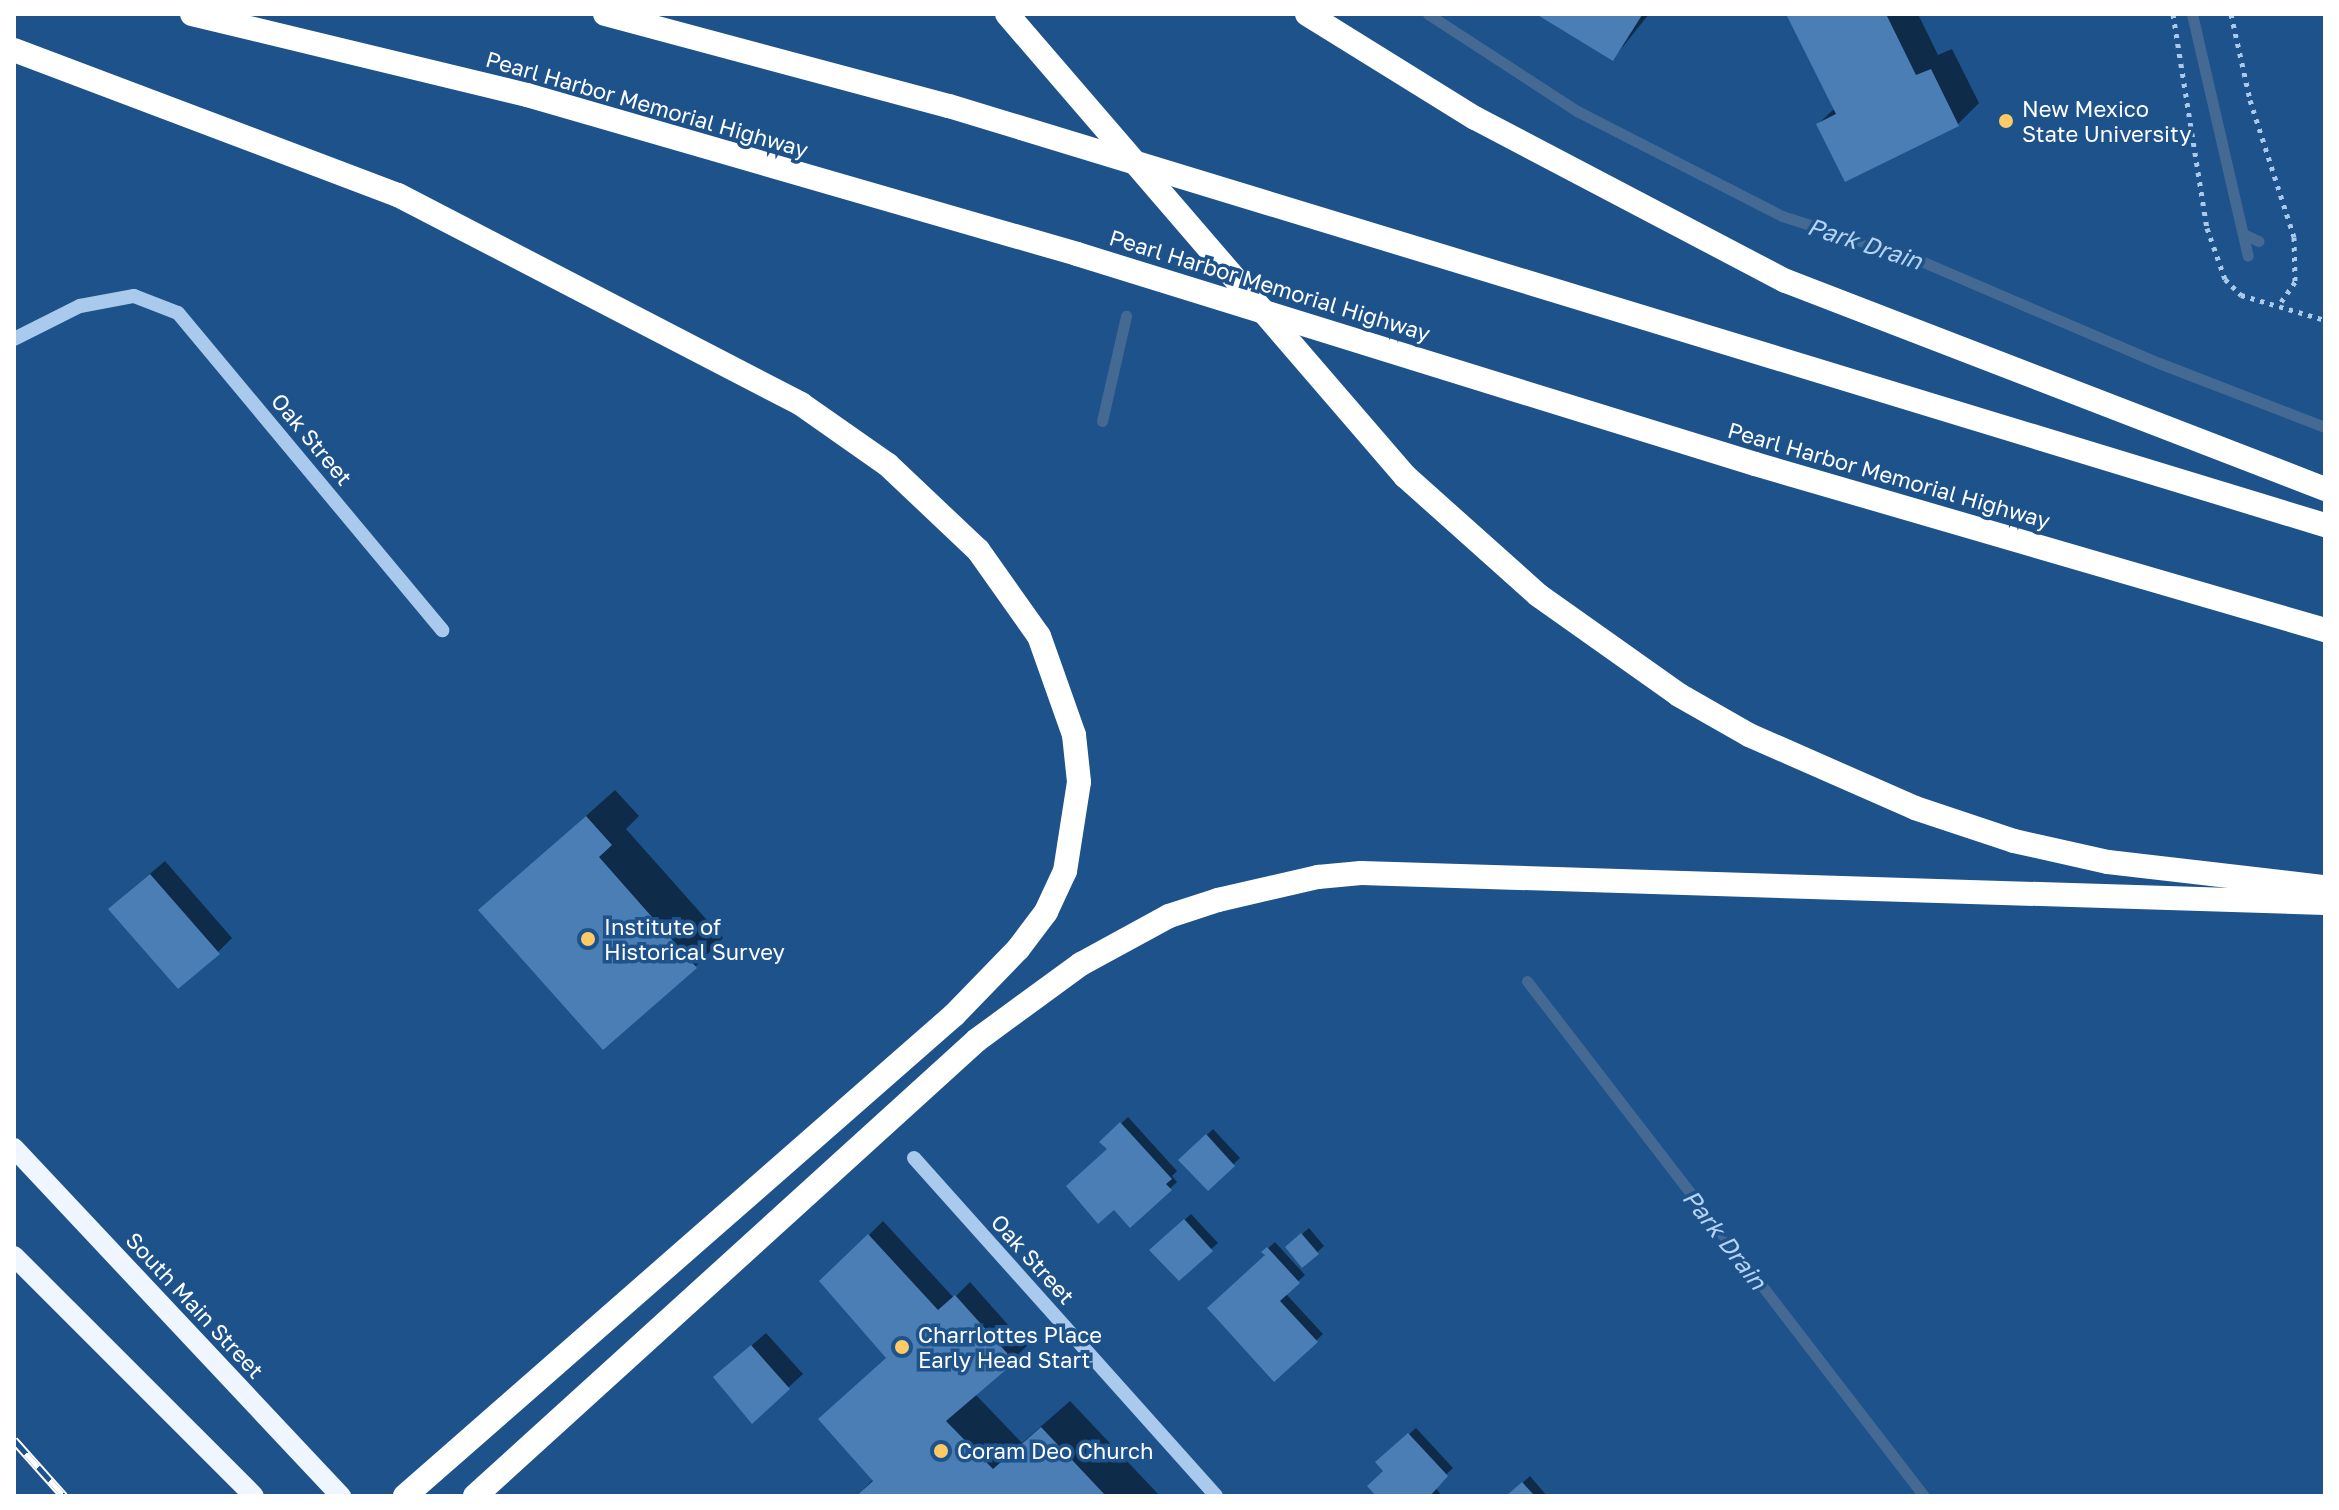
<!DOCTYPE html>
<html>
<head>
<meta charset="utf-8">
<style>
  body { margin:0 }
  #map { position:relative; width:2339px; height:1510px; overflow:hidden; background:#1d528b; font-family:"Golos Text",sans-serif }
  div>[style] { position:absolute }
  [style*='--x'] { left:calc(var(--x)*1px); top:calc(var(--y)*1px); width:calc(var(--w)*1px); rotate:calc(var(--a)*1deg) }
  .shadow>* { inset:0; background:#0007 }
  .stream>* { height:11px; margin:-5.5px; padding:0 5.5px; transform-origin:5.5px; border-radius:5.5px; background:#446a93 }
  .building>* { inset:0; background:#4a7eb5 }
  .path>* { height:5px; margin-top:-2.5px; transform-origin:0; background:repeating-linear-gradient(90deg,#a9caec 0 4px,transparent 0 10px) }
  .minor>* { height:14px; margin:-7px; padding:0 7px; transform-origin:7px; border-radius:7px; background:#a9caec }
  .major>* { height:20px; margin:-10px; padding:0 10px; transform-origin:10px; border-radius:10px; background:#eff6ff }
  .highway>* { height:24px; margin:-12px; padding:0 12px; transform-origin:12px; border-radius:12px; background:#fff }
  .rail>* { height:9px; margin-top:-4.5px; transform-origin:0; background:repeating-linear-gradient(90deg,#1d528b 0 18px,#fff 0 36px); box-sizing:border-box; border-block:2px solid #fff }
  .dots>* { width:22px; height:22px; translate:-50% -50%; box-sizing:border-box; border:4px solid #1d528b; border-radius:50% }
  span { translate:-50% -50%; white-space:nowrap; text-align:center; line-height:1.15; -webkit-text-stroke:7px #1d528b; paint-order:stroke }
  .street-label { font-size:22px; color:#fff }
  .poi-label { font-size:22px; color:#fff }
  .left { translate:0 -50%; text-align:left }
  .water-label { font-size:24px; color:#b5d4f3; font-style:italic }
  .frame { position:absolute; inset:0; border:16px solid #fff; pointer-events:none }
</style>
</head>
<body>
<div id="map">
  <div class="shadow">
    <div style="clip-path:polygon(1540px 14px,1649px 14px,1613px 59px)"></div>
    <div style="clip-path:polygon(1788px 14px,1918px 14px,1938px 55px,1952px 49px,1979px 103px,1958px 124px,1818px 124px,1835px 108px)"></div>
    <div style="clip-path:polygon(615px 790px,639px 816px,626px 829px,723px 938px,696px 966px,481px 910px)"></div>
    <div style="clip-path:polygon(165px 861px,232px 938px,218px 952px,125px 895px)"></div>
    <div style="clip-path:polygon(1128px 1117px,1177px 1171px,1172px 1176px,1177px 1182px,1130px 1225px,1109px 1149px,1102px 1142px)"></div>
    <div style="clip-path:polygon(1213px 1129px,1240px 1158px,1208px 1188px,1181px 1160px)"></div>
    <div style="clip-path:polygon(1191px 1214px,1218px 1243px,1179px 1278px,1152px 1250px)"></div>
    <div style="clip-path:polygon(883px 1221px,954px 1298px,970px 1282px,1027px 1346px,975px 1394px,1022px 1443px,1070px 1401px,1160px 1496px,856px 1496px,874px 1479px,888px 1358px,822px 1282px)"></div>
    <div style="clip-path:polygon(1309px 1228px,1324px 1246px,1303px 1265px,1294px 1241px)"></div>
    <div style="clip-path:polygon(1275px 1242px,1305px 1275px,1285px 1293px,1323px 1334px,1275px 1379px,1264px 1252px)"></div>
    <div style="clip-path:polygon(766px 1333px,803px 1374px,752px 1421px,730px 1364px)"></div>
    <div style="clip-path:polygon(1416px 1428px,1453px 1468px,1434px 1486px,1442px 1496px,1377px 1496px,1386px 1471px,1378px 1462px)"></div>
    <div style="clip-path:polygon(1530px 1476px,1547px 1496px,1508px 1496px)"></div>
  </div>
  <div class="stream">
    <div style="--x:1428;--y:14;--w:178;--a:33.1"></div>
    <div style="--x:1577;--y:111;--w:230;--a:27.1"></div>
    <div style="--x:1782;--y:216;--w:139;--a:17.7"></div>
    <div style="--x:1914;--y:258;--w:267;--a:23.2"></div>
    <div style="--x:2159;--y:363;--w:178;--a:21.1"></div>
    <div style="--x:2192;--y:14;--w:248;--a:77"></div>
    <div style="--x:2243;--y:234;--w:17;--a:24"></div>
    <div style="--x:1102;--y:421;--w:108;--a:-77.1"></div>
    <div style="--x:1527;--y:981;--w:650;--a:52.37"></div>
  </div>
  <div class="building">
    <div style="clip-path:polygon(1536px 14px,1640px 14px,1642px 15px,1613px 61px)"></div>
    <div style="clip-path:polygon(1786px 14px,1886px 14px,1916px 75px,1931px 69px,1959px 126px,1845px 182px,1816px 124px,1836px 114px)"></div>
    <div style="clip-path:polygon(586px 816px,612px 845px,599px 857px,697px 968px,603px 1050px,478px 910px)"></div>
    <div style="clip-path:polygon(150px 874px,220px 954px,178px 989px,108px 909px)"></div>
    <div style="clip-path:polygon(1120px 1122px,1172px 1179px,1166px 1184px,1172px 1190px,1130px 1228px,1114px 1210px,1098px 1224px,1066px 1186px,1107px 1149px,1099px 1142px)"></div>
    <div style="clip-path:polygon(1206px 1134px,1235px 1166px,1208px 1191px,1178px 1160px)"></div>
    <div style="clip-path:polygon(1184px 1219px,1213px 1251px,1179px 1281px,1149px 1250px)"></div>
    <div style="clip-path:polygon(1301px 1233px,1319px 1254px,1302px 1268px,1285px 1247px)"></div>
    <div style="clip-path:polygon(868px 1234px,938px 1310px,955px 1295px,1015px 1362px,946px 1421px,993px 1469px,1041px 1427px,1106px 1496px,856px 1496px,873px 1481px,818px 1419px,886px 1358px,819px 1281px)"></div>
    <div style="clip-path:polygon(1267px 1247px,1300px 1283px,1280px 1301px,1318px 1342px,1274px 1382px,1207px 1308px,1265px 1255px,1261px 1252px)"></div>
    <div style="clip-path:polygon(751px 1345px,790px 1389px,752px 1424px,713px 1377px)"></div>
    <div style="clip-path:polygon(1408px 1433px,1448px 1476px,1430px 1496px,1376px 1496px,1367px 1486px,1383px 1471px,1375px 1462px)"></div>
    <div style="clip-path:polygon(1522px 1482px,1535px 1496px,1506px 1496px)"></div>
  </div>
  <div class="path">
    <div style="--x:2173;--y:14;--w:217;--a:81"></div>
    <div style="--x:2207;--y:228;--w:54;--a:70.6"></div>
    <div style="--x:2225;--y:279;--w:23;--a:45"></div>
    <div style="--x:2241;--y:295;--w:88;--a:16.6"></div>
    <div style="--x:2231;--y:14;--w:88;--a:77.5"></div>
    <div style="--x:2250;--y:100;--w:144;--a:72.2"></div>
    <div style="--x:2294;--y:237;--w:45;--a:88.7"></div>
    <div style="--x:2295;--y:282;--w:29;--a:125"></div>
  </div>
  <div class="minor">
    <div style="--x:14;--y:339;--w:74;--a:-26.6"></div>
    <div style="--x:80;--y:306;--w:55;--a:-10.5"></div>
    <div style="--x:134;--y:296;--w:47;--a:21.1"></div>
    <div style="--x:178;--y:313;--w:413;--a:50.2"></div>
    <div style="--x:914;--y:1158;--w:453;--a:48.2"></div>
  </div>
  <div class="major">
    <div style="--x:14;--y:1148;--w:478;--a:46.8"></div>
    <div style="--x:14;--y:1256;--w:339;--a:45"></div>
  </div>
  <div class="highway">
    <div style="--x:192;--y:14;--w:345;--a:13.6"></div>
    <div style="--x:527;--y:95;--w:573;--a:16.12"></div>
    <div style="--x:1077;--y:254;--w:710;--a:17.21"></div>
    <div style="--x:1755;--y:464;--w:594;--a:16.24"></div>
    <div style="--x:605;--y:14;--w:356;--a:15"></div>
    <div style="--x:949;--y:106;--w:1438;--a:16.94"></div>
    <div style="--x:1007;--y:14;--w:610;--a:49.26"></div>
    <div style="--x:1405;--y:476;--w:178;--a:41.8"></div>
    <div style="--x:1538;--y:595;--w:173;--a:35.3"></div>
    <div style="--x:1679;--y:695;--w:81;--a:29.7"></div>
    <div style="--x:1749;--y:735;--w:181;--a:23.7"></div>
    <div style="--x:1915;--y:808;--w:104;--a:18.4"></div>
    <div style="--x:2014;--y:841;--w:96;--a:12.6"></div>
    <div style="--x:2108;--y:862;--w:218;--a:6.6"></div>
    <div style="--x:1307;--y:14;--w:198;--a:31.8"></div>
    <div style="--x:1475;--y:118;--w:351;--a:27.7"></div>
    <div style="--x:1786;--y:281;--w:578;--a:21.1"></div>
    <div style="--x:14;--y:50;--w:410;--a:20.7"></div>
    <div style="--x:398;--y:195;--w:454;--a:27.4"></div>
    <div style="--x:801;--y:404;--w:106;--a:35"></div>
    <div style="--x:888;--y:465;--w:124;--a:43.4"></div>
    <div style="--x:978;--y:550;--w:105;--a:54.7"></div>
    <div style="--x:1039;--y:636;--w:105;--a:70.5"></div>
    <div style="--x:1074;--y:735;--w:47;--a:83.9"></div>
    <div style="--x:1079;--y:782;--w:90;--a:98.9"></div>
    <div style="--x:1065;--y:871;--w:45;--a:114.9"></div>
    <div style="--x:1046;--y:912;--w:46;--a:127.1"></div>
    <div style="--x:1018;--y:949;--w:92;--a:134.1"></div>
    <div style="--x:954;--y:1015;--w:730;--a:138.78"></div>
    <div style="--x:475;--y:1496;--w:678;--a:-42.25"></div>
    <div style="--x:977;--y:1040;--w:129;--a:-36.2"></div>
    <div style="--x:1081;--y:964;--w:100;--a:-28.6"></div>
    <div style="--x:1169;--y:916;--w:52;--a:-18.1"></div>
    <div style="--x:1218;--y:900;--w:103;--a:-13"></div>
    <div style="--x:1318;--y:877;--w:43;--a:-5.3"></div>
    <div style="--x:1361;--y:873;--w:964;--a:1.78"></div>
  </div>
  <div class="rail">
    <div style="--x:14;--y:1440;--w:75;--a:48.2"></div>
  </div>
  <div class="dots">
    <div style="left:2006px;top:121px;background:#fccb68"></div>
    <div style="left:588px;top:939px;background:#fccb68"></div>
    <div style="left:902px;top:1347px;background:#fccb68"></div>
    <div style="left:941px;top:1451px;background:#fccb68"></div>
  </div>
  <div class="street-label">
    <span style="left:647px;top:104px;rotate:16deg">Pearl Harbor Memorial Highway</span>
    <span style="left:1270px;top:285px;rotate:17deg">Pearl Harbor Memorial Highway</span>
    <span style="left:312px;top:439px;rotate:50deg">Oak Street</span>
    <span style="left:1889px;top:475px;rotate:16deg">Pearl Harbor Memorial Highway</span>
    <span style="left:1033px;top:1259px;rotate:48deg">Oak Street</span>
    <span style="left:195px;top:1305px;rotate:47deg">South Main Street</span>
  </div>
  <div class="poi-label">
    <span class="left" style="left:2022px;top:121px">New Mexico<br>State University</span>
    <span class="left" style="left:604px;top:939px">Institute of<br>Historical Survey</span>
    <span class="left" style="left:918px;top:1347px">Charrlottes Place<br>Early Head Start</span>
    <span class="left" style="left:957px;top:1451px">Coram Deo Church</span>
  </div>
  <div class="water-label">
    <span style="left:1865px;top:243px;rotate:18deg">Park Drain</span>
    <span style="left:1725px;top:1239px;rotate:52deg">Park Drain</span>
  </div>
  <div class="frame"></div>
</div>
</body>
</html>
